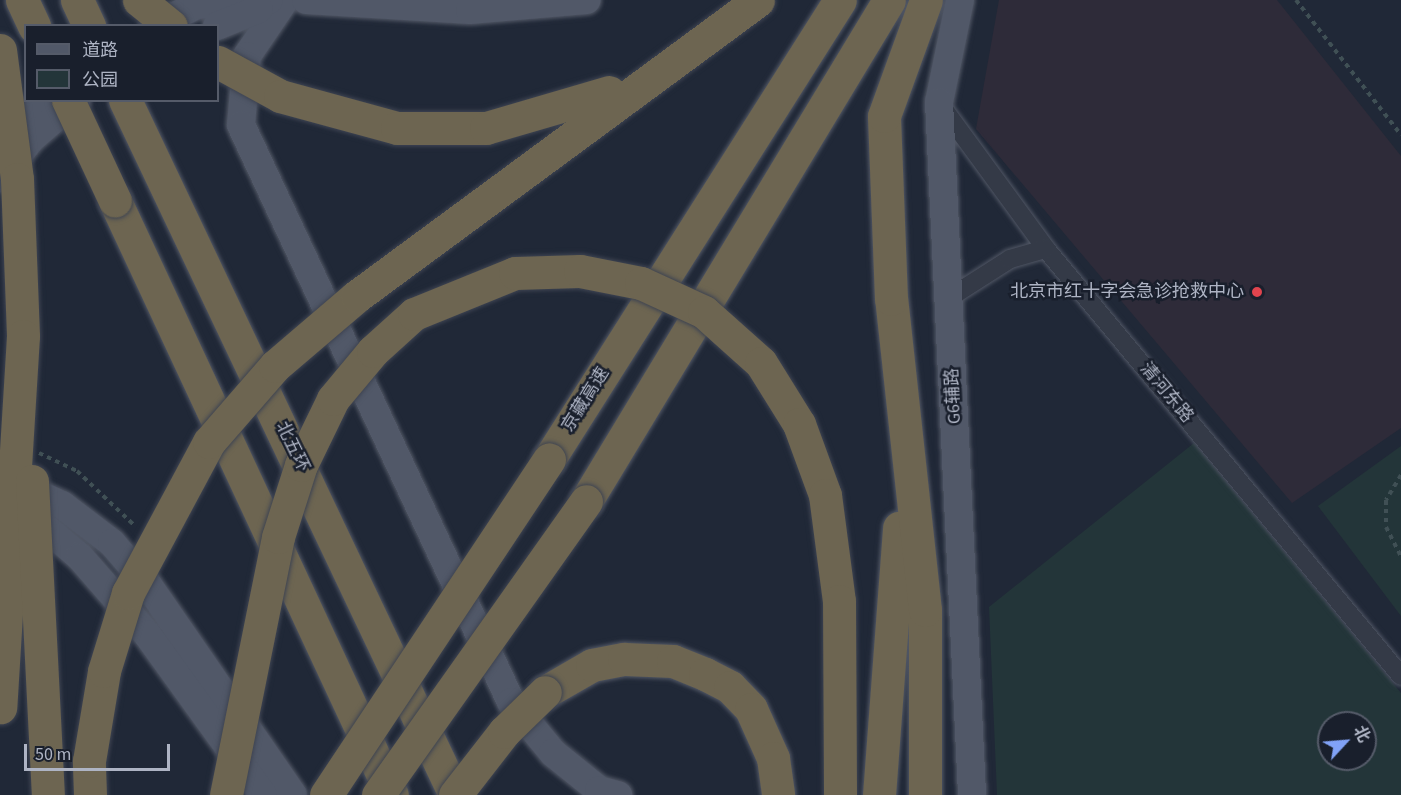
<!DOCTYPE html>
<html>
<head>
<meta charset="utf-8">
<style>
  body { margin:0 }
  #map { position:relative; width:1401px; height:795px; overflow:hidden; background:#202837; font-family:"Source Sans 3","Noto Sans SC",sans-serif }
  div>[style] { position:absolute }
  [style*='--x'] { left:calc(var(--x)*1px); top:calc(var(--y)*1px); width:calc(var(--w)*1px); rotate:calc(var(--a)*1deg) }
  .medical>* { inset:0; background:#2e2b39 }
  .green>* { inset:0; background:#233539 }
  .path>* { height:4px; margin-top:-2px; transform-origin:0; background:repeating-linear-gradient(90deg,#405055 0 4.5px,transparent 0 9px) }
  .roads { filter:drop-shadow(0 0 2px #515765) drop-shadow(0 0 2px #515765) }
  .minor>* { height:18px; margin:-9px; padding:0 9px; transform-origin:9px; border-radius:9px; background:#343a47 }
  .primary>* { height:28px; margin:-14px; padding:0 14px; transform-origin:14px; border-radius:14px; background:#515868 }
  .motorway>* { height:33px; margin:-16.5px; padding:0 16.5px; transform-origin:16.5px; border-radius:16.5px; background:#6d6551 }
  .bridges { filter:drop-shadow(0 0 2px #3e4452) drop-shadow(0 0 2px #3e4452) }
  .motorway-bridge>* { height:33px; margin:-16.5px; padding:0 16.5px; transform-origin:16.5px; border-radius:16.5px; background:#6d6551 }
  .dots>* { width:16px; height:16px; translate:-50% -50%; box-sizing:border-box; border:3px solid #191f2c; border-radius:50% }
  span { translate:-50% -50%; white-space:nowrap; text-align:center; line-height:1.15; -webkit-text-stroke:5px #191f2c; paint-order:stroke }
  .poi-label { font-size:18px; color:#aeb4c4 }
  .right { translate:-100% -50%; text-align:right }
  .street-label { font-size:18px; color:#aeb4c4 }
  .legend { position:absolute; left:24px; top:24px; width:195px; height:78px; box-sizing:border-box; background:#191f2c; border:2px solid #555b69; margin:0; padding:8px 10px; list-style:none; font-size:18px; color:#aeb4c4 }
  .legend li { display:flex; align-items:center; gap:12px; height:30px }
  .legend b { width:30px; border:2px solid #555b69 }
  .north { position:absolute; left:1317px; top:711px; width:60px; height:60px; box-sizing:border-box; background:#191f2c; border:2px solid #555b69; border-radius:50%; rotate:64deg; font-size:16px; font-weight:700; line-height:24px; text-align:center; color:#aeb4c4 }
  .north::after { content:''; display:block; margin:auto; width:21px; height:27px; background:#81a2f6; clip-path:polygon(50% 0,100% 100%,50% 72%,0 100%) }
  .scale { position:absolute; left:24px; top:744px; width:146px; height:27px; box-sizing:border-box; border:3px solid #aeb4c4; border-top:0; padding-left:8px; font-size:18px; line-height:21px; white-space:nowrap; color:#aeb4c4; -webkit-text-stroke:4px #191f2c; paint-order:stroke }
</style>
</head>
<body>
<div id="map">
  <div class="medical">
    <div style="clip-path:polygon(999px 0,1277px 0,1401px 156px,1401px 428px,1292px 503px,976px 129px)"></div>
  </div>
  <div class="green">
    <div style="clip-path:polygon(evenodd,1194px 443px,1401px 693px,1401px 795px,997px 795px,989px 607px,1194px 443px,1329px 723px,1365px 723px,1365px 759px,1329px 759px,1329px 723px)"></div>
    <div style="clip-path:polygon(1401px 446px,1401px 616px,1318px 506px)"></div>
  </div>
  <div class="path">
    <div style="--x:1296;--y:0;--w:171;--a:52.1"></div>
    <div style="--x:39;--y:453;--w:42;--a:25.3"></div>
    <div style="--x:77;--y:471;--w:80;--a:43.5"></div>
    <div style="--x:1401;--y:475;--w:29;--a:121"></div>
    <div style="--x:1386;--y:500;--w:27;--a:90"></div>
    <div style="--x:1386;--y:527;--w:34;--a:63"></div>
  </div>
  <div class="roads">
    <div class="minor">
      <div style="--x:940;--y:104;--w:180;--a:53.8"></div>
      <div style="--x:1046;--y:249;--w:555;--a:50.26"></div>
      <div style="--x:949;--y:298;--w:72;--a:-32.6"></div>
      <div style="--x:1010;--y:259;--w:37;--a:-16"></div>
    </div>
    <div class="primary">
      <div style="--x:285;--y:0;--w:68;--a:124.2"></div>
      <div style="--x:247;--y:56;--w:69;--a:95"></div>
      <div style="--x:241;--y:125;--w:637;--a:64.92"></div>
      <div style="--x:511;--y:702;--w:66;--a:50.5"></div>
      <div style="--x:553;--y:753;--w:59;--a:38.8"></div>
      <div style="--x:599;--y:790;--w:20;--a:15"></div>
      <div style="--x:306;--y:0;--w:164;--a:3.5"></div>
      <div style="--x:470;--y:10;--w:117;--a:-4.9"></div>
      <div style="--x:960;--y:0;--w:104;--a:101.6"></div>
      <div style="--x:939;--y:102;--w:694;--a:87.27"></div>
      <div style="--x:154;--y:26;--w:48;--a:-26"></div>
      <div style="--x:197;--y:5;--w:72;--a:-4"></div>
      <div style="--x:217;--y:26;--w:45;--a:-22"></div>
      <div style="--x:0;--y:137;--w:55;--a:-42.1"></div>
      <div style="--x:0;--y:178;--w:50;--a:-51.5"></div>
      <div style="--x:31;--y:139;--w:60;--a:-40.9"></div>
      <div style="--x:16;--y:484;--w:51;--a:24.5"></div>
      <div style="--x:62;--y:505;--w:63;--a:37.2"></div>
      <div style="--x:112;--y:543;--w:55;--a:49.4"></div>
      <div style="--x:148;--y:585;--w:255;--a:55.4"></div>
      <div style="--x:23;--y:508;--w:75;--a:40.7"></div>
      <div style="--x:80;--y:557;--w:102;--a:49"></div>
      <div style="--x:147;--y:634;--w:198;--a:54.2"></div>
    </div>
    <div class="motorway">
      <div style="--x:22;--y:0;--w:29;--a:65"></div>
      <div style="--x:77;--y:0;--w:29;--a:65"></div>
      <div style="--x:125;--y:100;--w:769;--a:64.6"></div>
      <div style="--x:115;--y:201;--w:655;--a:65"></div>
      <div style="--x:549;--y:459;--w:543;--a:-57.63"></div>
      <div style="--x:586;--y:501;--w:585;--a:-58.83"></div>
      <div style="--x:545;--y:692;--w:54;--a:-29.9"></div>
      <div style="--x:592;--y:665;--w:33;--a:-11"></div>
      <div style="--x:624;--y:659;--w:49;--a:2.3"></div>
      <div style="--x:673;--y:661;--w:35;--a:22"></div>
      <div style="--x:705;--y:674;--w:28;--a:27"></div>
      <div style="--x:730;--y:687;--w:30;--a:46"></div>
      <div style="--x:751;--y:709;--w:54;--a:65.8"></div>
      <div style="--x:773;--y:758;--w:37;--a:82"></div>
      <div style="--x:879;--y:795;--w:268;--a:-85.7"></div>
      <div style="--x:925;--y:795;--w:185;--a:-90"></div>
      <div style="--x:925;--y:610;--w:313;--a:-96.2"></div>
      <div style="--x:891;--y:299;--w:183;--a:-92.2"></div>
      <div style="--x:884;--y:116;--w:123;--a:-70.1"></div>
    </div>
  </div>
  <div class="bridges">
    <div class="motorway-bridge">
      <div style="--x:139;--y:0;--w:41;--a:39.1"></div>
      <div style="--x:0;--y:50;--w:130;--a:82.5"></div>
      <div style="--x:17;--y:179;--w:157;--a:87.8"></div>
      <div style="--x:23;--y:336;--w:372;--a:93.5"></div>
      <div style="--x:218;--y:62;--w:71;--a:28.7"></div>
      <div style="--x:280;--y:96;--w:121;--a:15.3"></div>
      <div style="--x:397;--y:128;--w:89;--a:0"></div>
      <div style="--x:486;--y:128;--w:128;--a:-16.3"></div>
      <div style="--x:68;--y:100;--w:111;--a:65"></div>
      <div style="--x:32;--y:481;--w:314;--a:87.1"></div>
      <div style="--x:90;--y:795;--w:34;--a:-92"></div>
      <div style="--x:89;--y:761;--w:91;--a:-80.5"></div>
      <div style="--x:104;--y:671;--w:82;--a:-72.9"></div>
      <div style="--x:128;--y:593;--w:171;--a:-61.8"></div>
      <div style="--x:209;--y:442;--w:101;--a:-49"></div>
      <div style="--x:275;--y:366;--w:108;--a:-40.5"></div>
      <div style="--x:357;--y:296;--w:498;--a:-36.4"></div>
      <div style="--x:226;--y:795;--w:263;--a:-78.6"></div>
      <div style="--x:278;--y:537;--w:76;--a:-72.3"></div>
      <div style="--x:301;--y:465;--w:73;--a:-64.1"></div>
      <div style="--x:333;--y:399;--w:62;--a:-50.2"></div>
      <div style="--x:373;--y:351;--w:55;--a:-42.1"></div>
      <div style="--x:414;--y:314;--w:109;--a:-22.1"></div>
      <div style="--x:515;--y:273;--w:65;--a:-1.8"></div>
      <div style="--x:580;--y:271;--w:62;--a:11.1"></div>
      <div style="--x:641;--y:283;--w:69;--a:24.7"></div>
      <div style="--x:704;--y:312;--w:76;--a:41.8"></div>
      <div style="--x:761;--y:363;--w:72;--a:58.1"></div>
      <div style="--x:799;--y:424;--w:76;--a:69.9"></div>
      <div style="--x:825;--y:495;--w:107;--a:82.5"></div>
      <div style="--x:839;--y:601;--w:194;--a:89.7"></div>
      <div style="--x:326;--y:795;--w:403;--a:-56.4"></div>
      <div style="--x:378;--y:795;--w:360;--a:-54.7"></div>
      <div style="--x:455;--y:795;--w:80;--a:-52.1"></div>
      <div style="--x:504;--y:732;--w:57;--a:-44.3"></div>
    </div>
  </div>
  <div class="dots">
    <div style="left:1257px;top:292px;background:#e0444e"></div>
  </div>
  <div class="poi-label">
    <span class="right" style="left:1244px;top:292px">北京市红十字会急诊抢救中心</span>
  </div>
  <div class="street-label">
    <span style="left:1166px;top:393px;rotate:50deg">清河东路</span>
    <span style="left:954px;top:396px;rotate:-93deg">G6辅路</span>
    <span style="left:586px;top:400px;rotate:-58deg">京藏高速</span>
    <span style="left:292px;top:447px;rotate:64deg">北五环</span>
  </div>
  <ul class="legend">
  <li><b style="height:8px;background:#515868"></b>道路</li>
  <li><b style="height:16px;background:#233539"></b>公园</li>
  </ul>
  <div class="north">北</div>
  <div class="scale">50 m</div>
</div>
</body>
</html>
